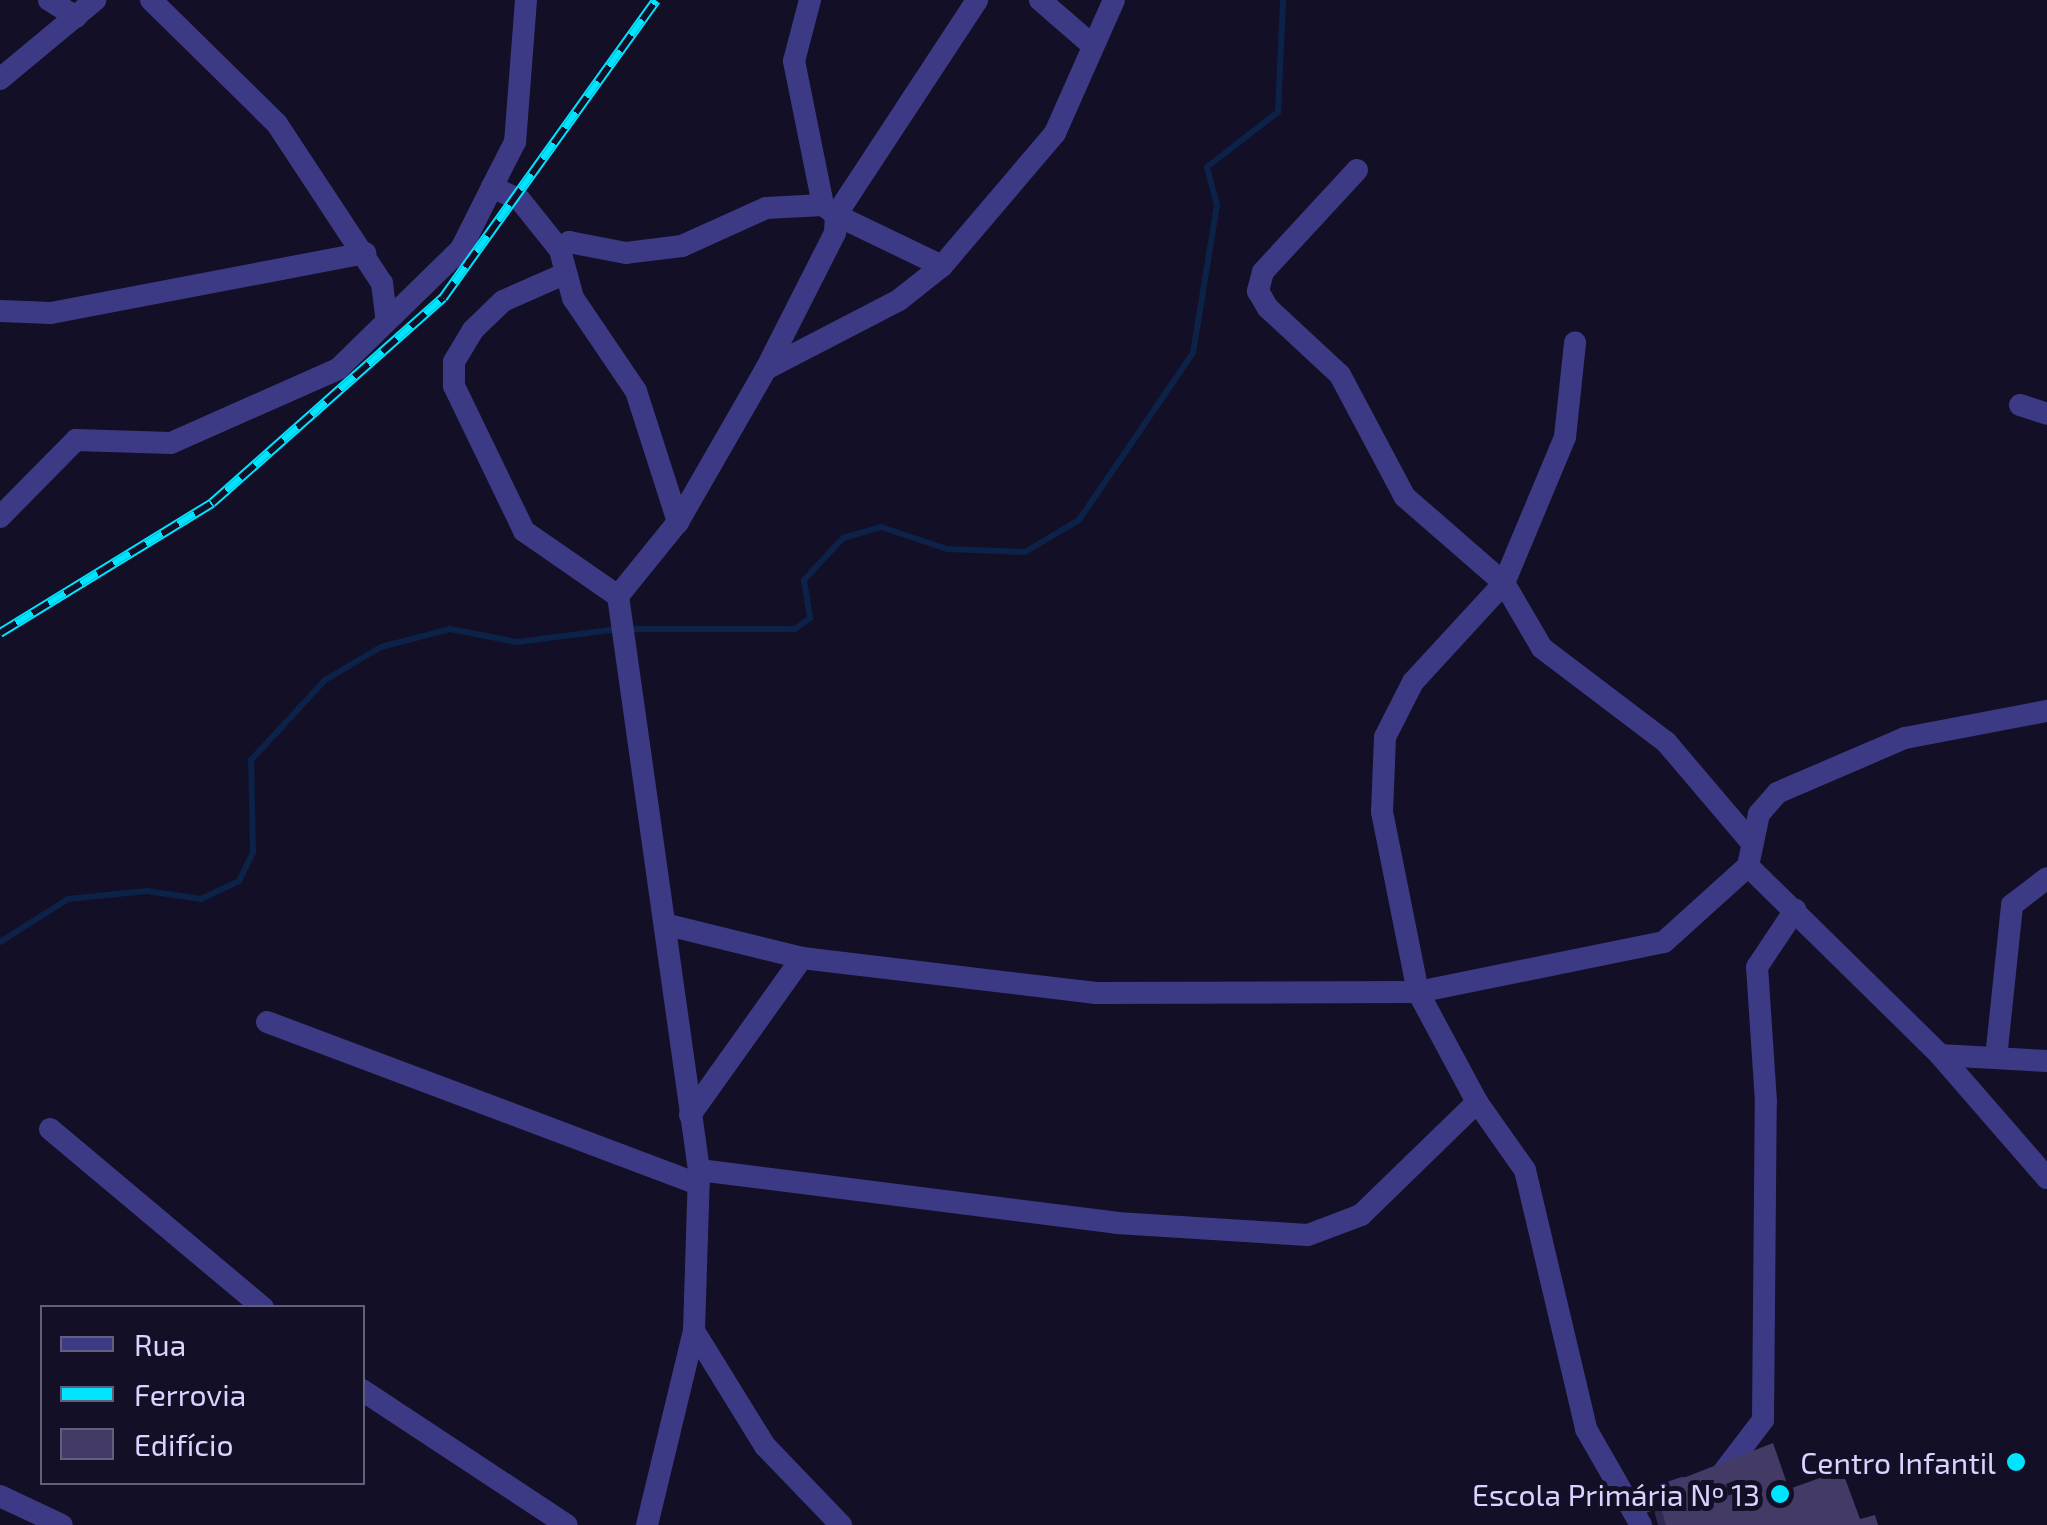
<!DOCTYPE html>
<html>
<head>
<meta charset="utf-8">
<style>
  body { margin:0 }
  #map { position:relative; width:2047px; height:1525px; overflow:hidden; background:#130f26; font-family:"Exo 2",sans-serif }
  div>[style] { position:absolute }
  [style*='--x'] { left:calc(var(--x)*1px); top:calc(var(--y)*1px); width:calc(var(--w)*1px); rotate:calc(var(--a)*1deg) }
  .stream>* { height:6px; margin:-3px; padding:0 3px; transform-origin:3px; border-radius:3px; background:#0c2248 }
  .minor>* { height:22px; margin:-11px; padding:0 11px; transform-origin:11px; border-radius:11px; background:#3d3a85 }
  .rail>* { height:10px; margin-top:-5px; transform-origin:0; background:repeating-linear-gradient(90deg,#130f26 0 19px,#00e5ff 0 38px); box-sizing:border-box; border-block:2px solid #00e5ff }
  .wall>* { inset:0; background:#312854 }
  .building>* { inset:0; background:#433a66 }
  .dots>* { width:28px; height:28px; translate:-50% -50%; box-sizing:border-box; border:5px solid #130f26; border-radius:50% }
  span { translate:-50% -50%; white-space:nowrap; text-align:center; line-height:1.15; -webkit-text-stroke:10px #130f26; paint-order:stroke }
  .poi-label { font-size:30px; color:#d9d4ff }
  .right { translate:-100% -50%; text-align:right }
  .legend { position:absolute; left:40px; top:1305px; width:325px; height:180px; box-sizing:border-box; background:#130f26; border:2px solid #625e7d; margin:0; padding:12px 18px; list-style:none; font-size:30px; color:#d9d4ff }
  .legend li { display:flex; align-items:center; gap:20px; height:50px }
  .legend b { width:50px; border:2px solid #625e7d }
</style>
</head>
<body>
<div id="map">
  <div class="stream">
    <div style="--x:630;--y:629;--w:165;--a:0"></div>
    <div style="--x:795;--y:629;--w:19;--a:-36"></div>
    <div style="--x:810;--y:618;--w:38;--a:-99"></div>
    <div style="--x:804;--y:580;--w:57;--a:-47.1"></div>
    <div style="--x:843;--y:538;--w:40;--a:-16"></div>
    <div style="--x:881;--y:527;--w:70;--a:18.4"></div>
    <div style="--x:947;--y:549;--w:78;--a:2.2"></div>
    <div style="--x:1025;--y:552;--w:63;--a:-30.7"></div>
    <div style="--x:1079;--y:520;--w:202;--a:-55.7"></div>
    <div style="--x:1193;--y:353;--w:150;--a:-80.8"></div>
    <div style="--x:1217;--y:205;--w:39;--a:-105"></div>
    <div style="--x:1207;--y:167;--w:90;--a:-37.8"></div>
    <div style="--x:1278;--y:112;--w:112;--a:-87.4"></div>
    <div style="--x:0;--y:942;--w:80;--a:-32.3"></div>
    <div style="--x:68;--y:899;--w:79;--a:-5.8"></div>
    <div style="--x:147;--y:891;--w:55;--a:8.4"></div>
    <div style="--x:201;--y:899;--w:42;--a:-25.3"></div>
    <div style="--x:239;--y:881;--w:32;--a:-64"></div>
    <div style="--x:253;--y:852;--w:92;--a:-91.2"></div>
    <div style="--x:251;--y:760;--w:109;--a:-47.2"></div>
    <div style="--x:325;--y:680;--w:65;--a:-30.5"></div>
    <div style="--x:381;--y:647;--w:71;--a:-14.6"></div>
    <div style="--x:450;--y:629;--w:68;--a:11"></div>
    <div style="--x:517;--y:642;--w:102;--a:-7.3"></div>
  </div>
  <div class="minor">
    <div style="--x:49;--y:0;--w:32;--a:32"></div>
    <div style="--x:151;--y:0;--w:177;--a:44.5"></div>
    <div style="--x:277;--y:124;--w:191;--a:56.6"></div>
    <div style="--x:382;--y:283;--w:33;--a:83"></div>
    <div style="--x:526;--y:0;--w:142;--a:94.4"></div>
    <div style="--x:515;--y:142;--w:51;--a:117.1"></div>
    <div style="--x:492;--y:187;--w:31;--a:25"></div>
    <div style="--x:520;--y:200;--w:64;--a:51.3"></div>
    <div style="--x:810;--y:0;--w:63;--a:104.7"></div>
    <div style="--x:794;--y:61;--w:147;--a:78.6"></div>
    <div style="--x:1040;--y:0;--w:69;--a:40.9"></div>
    <div style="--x:0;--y:79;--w:124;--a:-39.7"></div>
    <div style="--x:1357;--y:170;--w:139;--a:132.7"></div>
    <div style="--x:1263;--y:272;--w:20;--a:105"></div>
    <div style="--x:1258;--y:291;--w:20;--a:60"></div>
    <div style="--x:1268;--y:308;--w:98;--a:42.9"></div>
    <div style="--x:1340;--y:375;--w:138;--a:62"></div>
    <div style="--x:1405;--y:497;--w:131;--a:41"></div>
    <div style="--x:1504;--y:583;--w:75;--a:59.7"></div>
    <div style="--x:1542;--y:648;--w:156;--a:37.2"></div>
    <div style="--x:1666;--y:742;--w:131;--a:49.6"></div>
    <div style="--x:942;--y:266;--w:118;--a:-154.3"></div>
    <div style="--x:836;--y:215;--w:257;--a:-56.7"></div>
    <div style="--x:562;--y:275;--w:64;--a:156.2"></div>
    <div style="--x:503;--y:301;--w:42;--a:136"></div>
    <div style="--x:473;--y:330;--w:37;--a:121"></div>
    <div style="--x:454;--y:362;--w:24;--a:90"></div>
    <div style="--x:454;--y:386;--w:161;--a:64.2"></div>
    <div style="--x:524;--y:531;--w:114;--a:34.7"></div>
    <div style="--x:0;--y:311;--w:51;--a:2.2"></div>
    <div style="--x:51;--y:313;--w:320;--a:-10.8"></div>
    <div style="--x:766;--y:369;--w:150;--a:-27.4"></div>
    <div style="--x:899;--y:300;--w:55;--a:-38.3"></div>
    <div style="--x:942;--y:266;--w:175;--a:-49.6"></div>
    <div style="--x:1055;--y:133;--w:145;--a:-66.1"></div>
    <div style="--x:2020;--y:405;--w:28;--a:18"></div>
    <div style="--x:0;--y:517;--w:108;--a:-45.4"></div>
    <div style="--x:76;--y:440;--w:95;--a:1.8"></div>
    <div style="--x:171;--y:443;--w:183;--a:-23.9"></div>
    <div style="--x:338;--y:369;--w:172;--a:-44.3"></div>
    <div style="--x:461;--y:249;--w:69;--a:-63.4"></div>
    <div style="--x:1748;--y:866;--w:269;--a:44.5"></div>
    <div style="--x:1940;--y:1055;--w:163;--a:49"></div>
    <div style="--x:668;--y:925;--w:138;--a:13.8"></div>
    <div style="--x:802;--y:958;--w:296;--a:6.8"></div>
    <div style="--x:1096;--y:993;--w:322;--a:-0.2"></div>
    <div style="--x:1418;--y:992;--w:251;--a:-11.5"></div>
    <div style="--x:1664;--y:942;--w:113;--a:-42.1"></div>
    <div style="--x:1748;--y:866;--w:53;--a:-78.1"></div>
    <div style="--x:1759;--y:814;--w:28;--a:-49"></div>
    <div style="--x:1777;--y:793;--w:139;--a:-23.3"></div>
    <div style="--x:1905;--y:738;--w:145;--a:-10.8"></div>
    <div style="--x:267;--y:1022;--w:461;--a:20.6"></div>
    <div style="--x:1940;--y:1055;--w:107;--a:3.2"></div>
    <div style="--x:1996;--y:1058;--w:154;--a:-84"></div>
    <div style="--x:2012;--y:905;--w:44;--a:-37.6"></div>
    <div style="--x:1477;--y:1102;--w:83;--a:54.8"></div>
    <div style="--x:1525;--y:1170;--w:266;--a:76.7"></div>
    <div style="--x:1586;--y:1429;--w:111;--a:60.2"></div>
    <div style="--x:690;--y:1115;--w:193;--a:-54.5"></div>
    <div style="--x:50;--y:1129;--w:278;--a:40"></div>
    <div style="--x:699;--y:1170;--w:421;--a:7.2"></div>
    <div style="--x:1117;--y:1223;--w:191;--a:3.6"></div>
    <div style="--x:1308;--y:1235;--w:57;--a:-20.7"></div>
    <div style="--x:1361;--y:1215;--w:162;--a:-44.2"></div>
    <div style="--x:1477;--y:1102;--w:125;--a:-118.2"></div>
    <div style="--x:1418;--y:992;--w:184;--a:-101.3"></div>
    <div style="--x:1382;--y:812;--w:75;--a:-87.7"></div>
    <div style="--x:1385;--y:737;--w:62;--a:-63"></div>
    <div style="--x:1413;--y:682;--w:134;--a:-47.4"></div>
    <div style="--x:1504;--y:583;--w:158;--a:-67.3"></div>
    <div style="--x:1565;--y:437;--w:95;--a:-83.9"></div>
    <div style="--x:694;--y:1331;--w:135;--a:58.3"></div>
    <div style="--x:765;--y:1446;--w:110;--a:46.1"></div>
    <div style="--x:362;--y:1390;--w:245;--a:33.4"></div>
    <div style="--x:1722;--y:1474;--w:68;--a:-52.8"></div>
    <div style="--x:1763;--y:1420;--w:318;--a:-89.5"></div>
    <div style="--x:1766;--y:1102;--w:135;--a:-93.8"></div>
    <div style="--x:1757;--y:967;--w:69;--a:-56.3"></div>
    <div style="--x:0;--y:1496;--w:68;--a:25.1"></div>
    <div style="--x:1632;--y:1506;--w:54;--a:-19.4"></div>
    <div style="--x:647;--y:1525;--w:200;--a:-76.4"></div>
    <div style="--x:694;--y:1331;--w:161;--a:-88.2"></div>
    <div style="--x:699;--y:1170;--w:580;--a:-98.03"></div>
    <div style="--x:618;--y:596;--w:95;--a:-51"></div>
    <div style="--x:678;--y:522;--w:177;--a:-60.1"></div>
    <div style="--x:766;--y:369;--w:153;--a:-63.1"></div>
    <div style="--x:835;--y:233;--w:18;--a:-87"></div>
    <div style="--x:836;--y:215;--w:16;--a:-142"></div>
    <div style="--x:823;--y:205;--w:57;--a:177"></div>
    <div style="--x:766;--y:208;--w:92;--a:155.7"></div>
    <div style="--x:682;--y:246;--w:56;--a:172.9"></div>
    <div style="--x:626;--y:253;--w:58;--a:-169.1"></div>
    <div style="--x:569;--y:242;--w:12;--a:138"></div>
    <div style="--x:560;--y:250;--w:50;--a:74.8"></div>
    <div style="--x:573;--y:298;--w:112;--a:55.9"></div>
    <div style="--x:636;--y:391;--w:138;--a:72.2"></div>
  </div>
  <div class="rail">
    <div style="--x:0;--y:633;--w:249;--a:-31.5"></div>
    <div style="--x:212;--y:503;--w:309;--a:-41.6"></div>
    <div style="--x:443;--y:298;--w:366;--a:-54.4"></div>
  </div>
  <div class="wall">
    <div style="clip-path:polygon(1655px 1489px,1789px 1489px,1860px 1519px,1878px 1525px,1658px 1525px,1655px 1514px)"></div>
  </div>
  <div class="building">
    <div style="clip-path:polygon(1773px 1443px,1789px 1489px,1842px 1470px,1860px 1519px,1875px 1515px,1878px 1525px,1666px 1525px,1655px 1489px)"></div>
  </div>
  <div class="dots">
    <div style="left:2016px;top:1462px;background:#00e5ff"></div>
    <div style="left:1780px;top:1494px;background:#00e5ff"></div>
  </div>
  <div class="poi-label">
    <span class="right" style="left:1996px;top:1462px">Centro Infantil</span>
    <span class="right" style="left:1760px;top:1494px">Escola Primária Nº 13</span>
  </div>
  <ul class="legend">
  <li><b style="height:12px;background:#3d3a85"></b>Rua</li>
  <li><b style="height:12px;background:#00e5ff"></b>Ferrovia</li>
  <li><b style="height:28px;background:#433a66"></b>Edifício</li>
  </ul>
</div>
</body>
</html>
